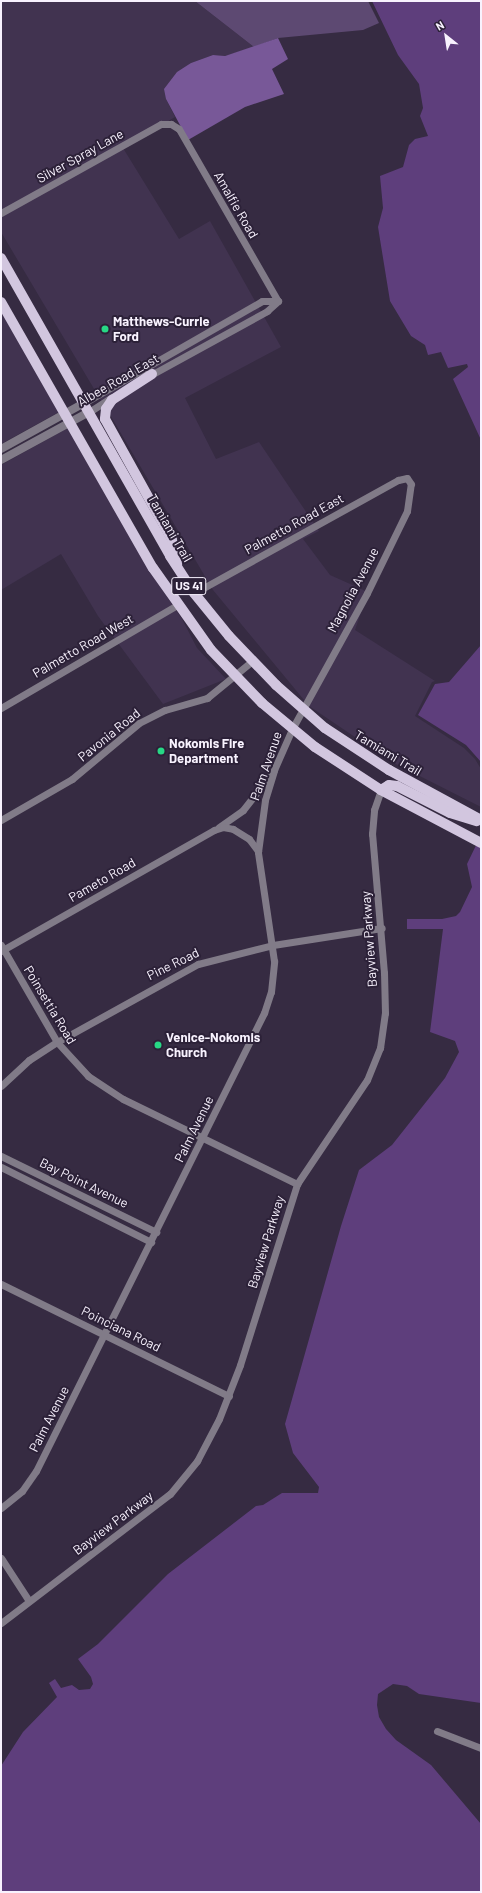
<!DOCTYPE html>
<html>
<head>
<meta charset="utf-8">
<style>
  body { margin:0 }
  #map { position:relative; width:482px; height:1893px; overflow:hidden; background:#362b42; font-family:Barlow,sans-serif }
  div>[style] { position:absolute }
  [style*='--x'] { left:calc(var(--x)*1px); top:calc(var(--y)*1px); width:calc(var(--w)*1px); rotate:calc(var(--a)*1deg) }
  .built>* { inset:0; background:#413350 }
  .green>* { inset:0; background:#5d4972 }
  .forest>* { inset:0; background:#785898 }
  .water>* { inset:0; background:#5e3e7c }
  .minor>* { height:7px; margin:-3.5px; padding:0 3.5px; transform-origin:3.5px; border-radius:3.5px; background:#817b88 }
  .tertiary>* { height:8px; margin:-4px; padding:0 4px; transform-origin:4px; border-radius:4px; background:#817b88 }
  .primary>* { height:10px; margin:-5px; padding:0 5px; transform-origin:5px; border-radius:5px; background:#d2c6df }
  .dots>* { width:11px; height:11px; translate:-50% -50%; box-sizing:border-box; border:2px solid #2c2138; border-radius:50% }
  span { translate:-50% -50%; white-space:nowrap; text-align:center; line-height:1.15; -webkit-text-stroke:4px #2c2138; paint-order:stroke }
  .shield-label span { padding:1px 3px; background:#2c2138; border:1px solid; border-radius:3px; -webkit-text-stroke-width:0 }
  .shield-label { font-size:12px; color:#f8f2fe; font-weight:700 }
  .street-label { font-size:13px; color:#f8f2fe }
  .poi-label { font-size:13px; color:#f8f2fe; font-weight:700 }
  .left { translate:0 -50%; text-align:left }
  .frame { position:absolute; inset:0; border:2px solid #f8f2fe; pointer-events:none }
  .north { position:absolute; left:426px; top:16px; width:40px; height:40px; -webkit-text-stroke:3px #2c2138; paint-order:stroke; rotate:330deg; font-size:11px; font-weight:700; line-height:16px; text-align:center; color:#f8f2fe }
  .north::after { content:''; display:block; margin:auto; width:14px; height:18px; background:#f8f2fe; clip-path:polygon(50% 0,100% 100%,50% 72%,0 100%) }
</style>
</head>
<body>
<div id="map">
  <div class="built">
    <div style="clip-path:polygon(1px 1px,195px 1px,254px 47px,225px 56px,213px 55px,191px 63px,166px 99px,175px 117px,123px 148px,179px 239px,210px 221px,281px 347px,185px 398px,216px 459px,259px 442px,319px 531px,303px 539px,330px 575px,368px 592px,355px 630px,435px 681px,432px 682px,415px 716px,464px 748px,475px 759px,481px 769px,481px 807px,392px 762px,309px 706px,213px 590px,109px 413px,115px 403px,157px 375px,152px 369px,103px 404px,1px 232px)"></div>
    <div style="clip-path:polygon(1px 311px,59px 412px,1px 444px)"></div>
    <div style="clip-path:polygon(68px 428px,149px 570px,182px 619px,197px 648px,226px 679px,163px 704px,98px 616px,61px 554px,1px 590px,1px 465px)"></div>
  </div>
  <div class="green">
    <div style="clip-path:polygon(195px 1px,368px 1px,379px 23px,363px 30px,278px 38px,254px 47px)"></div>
  </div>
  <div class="forest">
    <div style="clip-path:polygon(278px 38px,288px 59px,272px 69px,284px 94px,245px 107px,188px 140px,166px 99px,164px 89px,177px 72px,191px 63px,213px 55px,225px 56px)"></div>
  </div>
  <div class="water">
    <div style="clip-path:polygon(372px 1px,481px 1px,481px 440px,453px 379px,468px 367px,467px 364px,448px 368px,441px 352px,428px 355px,425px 345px,411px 336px,390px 301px,378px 227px,383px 208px,380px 176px,403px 167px,409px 145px,415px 139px,428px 136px,420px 116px,423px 108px,419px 84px,398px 55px)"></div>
    <div style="clip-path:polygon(481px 645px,481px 762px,466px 745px,418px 715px,435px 684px,449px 682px)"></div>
    <div style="clip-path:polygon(481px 835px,481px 1703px,419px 1694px,407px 1686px,393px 1684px,378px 1694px,377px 1705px,379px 1717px,386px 1729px,396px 1740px,431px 1765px,481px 1824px,481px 1892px,1px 1892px,1px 1766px,23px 1732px,57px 1697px,49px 1683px,55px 1679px,61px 1688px,72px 1685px,79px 1690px,90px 1689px,93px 1684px,91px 1677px,78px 1659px,98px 1644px,168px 1574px,256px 1506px,263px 1505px,282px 1493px,318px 1493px,319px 1487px,293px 1453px,285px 1424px,341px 1226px,359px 1170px,392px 1145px,445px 1078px,459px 1052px,455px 1041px,430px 1032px,443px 929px,407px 929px,407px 919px,442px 919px,456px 916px,460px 912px,472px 887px,467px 864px)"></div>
  </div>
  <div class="minor">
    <div style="--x:1;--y:213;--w:183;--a:-29.1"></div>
    <div style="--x:161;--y:124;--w:10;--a:0"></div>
    <div style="--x:171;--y:124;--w:9;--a:32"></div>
    <div style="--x:179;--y:129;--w:198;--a:60.1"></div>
    <div style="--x:149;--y:376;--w:135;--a:-28.8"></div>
    <div style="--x:267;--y:311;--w:15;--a:-42"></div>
    <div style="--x:84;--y:403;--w:205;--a:-29.8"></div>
    <div style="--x:262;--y:301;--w:16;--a:0"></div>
    <div style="--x:89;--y:412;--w:27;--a:-33"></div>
    <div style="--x:1;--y:708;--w:204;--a:-30.3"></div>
    <div style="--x:1;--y:820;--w:82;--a:-30"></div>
    <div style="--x:72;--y:779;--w:87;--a:-39.9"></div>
    <div style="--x:139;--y:723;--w:29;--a:-27"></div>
    <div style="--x:165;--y:710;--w:44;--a:-15.9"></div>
    <div style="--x:207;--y:698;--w:58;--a:-39.4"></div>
    <div style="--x:219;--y:827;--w:29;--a:-35"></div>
    <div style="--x:243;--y:810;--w:46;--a:-52.1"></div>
    <div style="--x:1;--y:945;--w:112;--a:60"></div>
    <div style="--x:57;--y:1042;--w:46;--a:47.6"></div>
    <div style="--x:88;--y:1076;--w:42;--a:33.3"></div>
    <div style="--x:123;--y:1099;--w:194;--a:26"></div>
    <div style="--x:1;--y:951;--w:245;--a:-29.6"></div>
    <div style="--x:214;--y:830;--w:9;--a:-18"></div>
    <div style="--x:223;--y:827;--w:10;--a:11"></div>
    <div style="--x:233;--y:829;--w:19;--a:32"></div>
    <div style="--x:249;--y:839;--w:15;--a:53"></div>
    <div style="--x:1;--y:1086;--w:38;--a:-43"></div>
    <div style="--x:29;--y:1060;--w:33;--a:-33"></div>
    <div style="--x:57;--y:1042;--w:161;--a:-29"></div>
    <div style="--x:198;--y:964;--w:77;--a:-14.2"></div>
    <div style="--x:273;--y:945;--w:110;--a:-8.9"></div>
    <div style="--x:1;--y:1156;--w:173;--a:26.1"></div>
    <div style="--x:1;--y:1167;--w:168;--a:26.6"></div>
    <div style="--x:1;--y:1284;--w:254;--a:26.2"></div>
    <div style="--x:1;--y:1508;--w:27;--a:-39"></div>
    <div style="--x:22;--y:1491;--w:24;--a:-55"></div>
    <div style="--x:36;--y:1471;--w:512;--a:-63.54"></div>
    <div style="--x:264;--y:1013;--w:22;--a:-72"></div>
    <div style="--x:271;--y:992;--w:31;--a:-84"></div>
    <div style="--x:274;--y:961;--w:110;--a:-98.4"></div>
    <div style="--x:258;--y:852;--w:52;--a:-82.3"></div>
    <div style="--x:265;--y:800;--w:31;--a:-73"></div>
    <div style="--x:274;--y:770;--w:45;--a:-66.3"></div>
    <div style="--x:292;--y:729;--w:155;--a:-61.1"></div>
    <div style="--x:367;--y:593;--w:91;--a:-64"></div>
    <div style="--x:407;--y:511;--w:27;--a:-82"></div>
    <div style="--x:411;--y:484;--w:7;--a:-124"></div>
    <div style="--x:407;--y:478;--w:9;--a:167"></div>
    <div style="--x:398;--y:480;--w:233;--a:151"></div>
    <div style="--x:1;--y:1558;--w:51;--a:56.9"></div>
    <div style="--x:1;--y:1623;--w:213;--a:-37.4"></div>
    <div style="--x:170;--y:1494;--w:43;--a:-50.7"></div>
    <div style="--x:197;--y:1461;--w:47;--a:-62.4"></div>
    <div style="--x:219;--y:1419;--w:58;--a:-68.7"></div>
    <div style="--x:240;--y:1365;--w:190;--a:-72.5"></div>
    <div style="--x:297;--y:1184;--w:125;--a:-56.1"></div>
    <div style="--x:367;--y:1080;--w:35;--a:-68"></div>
    <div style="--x:380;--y:1048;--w:35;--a:-82"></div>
    <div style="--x:385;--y:1013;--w:40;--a:-91.4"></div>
    <div style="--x:384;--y:973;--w:140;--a:-94.9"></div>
    <div style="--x:372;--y:834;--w:24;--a:-85"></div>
    <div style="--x:374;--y:810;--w:21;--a:-71"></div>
    <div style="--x:437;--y:1731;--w:47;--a:21.1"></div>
  </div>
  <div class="tertiary">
    <div style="--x:1;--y:449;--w:95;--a:-29"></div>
    <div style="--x:1;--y:460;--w:100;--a:-28.6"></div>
  </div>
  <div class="primary">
    <div style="--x:1;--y:258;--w:343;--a:60.4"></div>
    <div style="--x:170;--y:556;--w:44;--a:57"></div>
    <div style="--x:194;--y:593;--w:55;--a:50.9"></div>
    <div style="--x:229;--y:636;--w:68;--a:46.2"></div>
    <div style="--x:276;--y:685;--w:65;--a:41.3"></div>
    <div style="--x:325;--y:728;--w:77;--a:33.3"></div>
    <div style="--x:389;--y:770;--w:105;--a:28.5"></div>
    <div style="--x:1;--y:302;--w:306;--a:60.3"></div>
    <div style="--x:153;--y:568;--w:100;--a:54.7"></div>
    <div style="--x:211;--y:650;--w:74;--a:46.1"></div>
    <div style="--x:262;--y:703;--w:69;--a:39.7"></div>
    <div style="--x:315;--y:747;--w:79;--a:33.1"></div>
    <div style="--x:381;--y:790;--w:113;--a:27.9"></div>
    <div style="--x:152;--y:374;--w:48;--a:147"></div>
    <div style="--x:112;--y:400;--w:11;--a:124"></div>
    <div style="--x:106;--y:409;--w:10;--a:96"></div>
    <div style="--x:105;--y:419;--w:138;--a:61"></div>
    <div style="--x:172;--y:540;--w:25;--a:78"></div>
    <div style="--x:381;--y:790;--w:9;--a:-32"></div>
    <div style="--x:389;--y:785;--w:8;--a:7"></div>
    <div style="--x:397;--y:786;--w:59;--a:27"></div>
    <div style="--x:450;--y:813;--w:28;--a:17"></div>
  </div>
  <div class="dots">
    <div style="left:105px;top:329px;background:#27d885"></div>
    <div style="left:161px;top:751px;background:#27d885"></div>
    <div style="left:158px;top:1045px;background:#27d885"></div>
  </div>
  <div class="shield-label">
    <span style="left:189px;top:586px">US 41</span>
  </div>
  <div class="street-label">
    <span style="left:80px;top:156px;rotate:-29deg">Silver Spray Lane</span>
    <span style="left:236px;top:205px;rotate:60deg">Amalfie Road</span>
    <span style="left:118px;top:380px;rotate:-30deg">Albee Road East</span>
    <span style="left:294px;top:524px;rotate:-29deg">Palmetto Road East</span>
    <span style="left:170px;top:528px;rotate:60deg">Tamiami Trail</span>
    <span style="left:353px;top:590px;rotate:-62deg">Magnolia Avenue</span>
    <span style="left:83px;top:646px;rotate:-30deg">Palmetto Road West</span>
    <span style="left:109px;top:735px;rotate:-39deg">Pavonia Road</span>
    <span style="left:388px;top:753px;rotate:31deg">Tamiami Trail</span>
    <span style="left:266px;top:766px;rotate:-71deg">Palm Avenue</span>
    <span style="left:102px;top:880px;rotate:-30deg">Pameto Road</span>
    <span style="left:369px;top:939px;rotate:-94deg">Bayview Parkway</span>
    <span style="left:173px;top:964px;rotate:-26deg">Pine Road</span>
    <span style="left:50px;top:1005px;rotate:59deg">Poinsettia Road</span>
    <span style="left:194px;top:1129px;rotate:-64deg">Palm Avenue</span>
    <span style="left:84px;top:1183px;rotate:26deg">Bay Point Avenue</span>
    <span style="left:266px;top:1242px;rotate:-73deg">Bayview Parkway</span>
    <span style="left:121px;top:1329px;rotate:26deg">Poinciana Road</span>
    <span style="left:49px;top:1419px;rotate:-63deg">Palm Avenue</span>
    <span style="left:113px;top:1523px;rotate:-37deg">Bayview Parkway</span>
  </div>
  <div class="poi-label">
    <span class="left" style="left:113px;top:329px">Matthews-Currie<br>Ford</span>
    <span class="left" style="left:169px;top:751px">Nokomis Fire<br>Department</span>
    <span class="left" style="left:166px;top:1045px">Venice-Nokomis<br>Church</span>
  </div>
  <div class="frame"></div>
  <div class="north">N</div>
</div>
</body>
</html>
